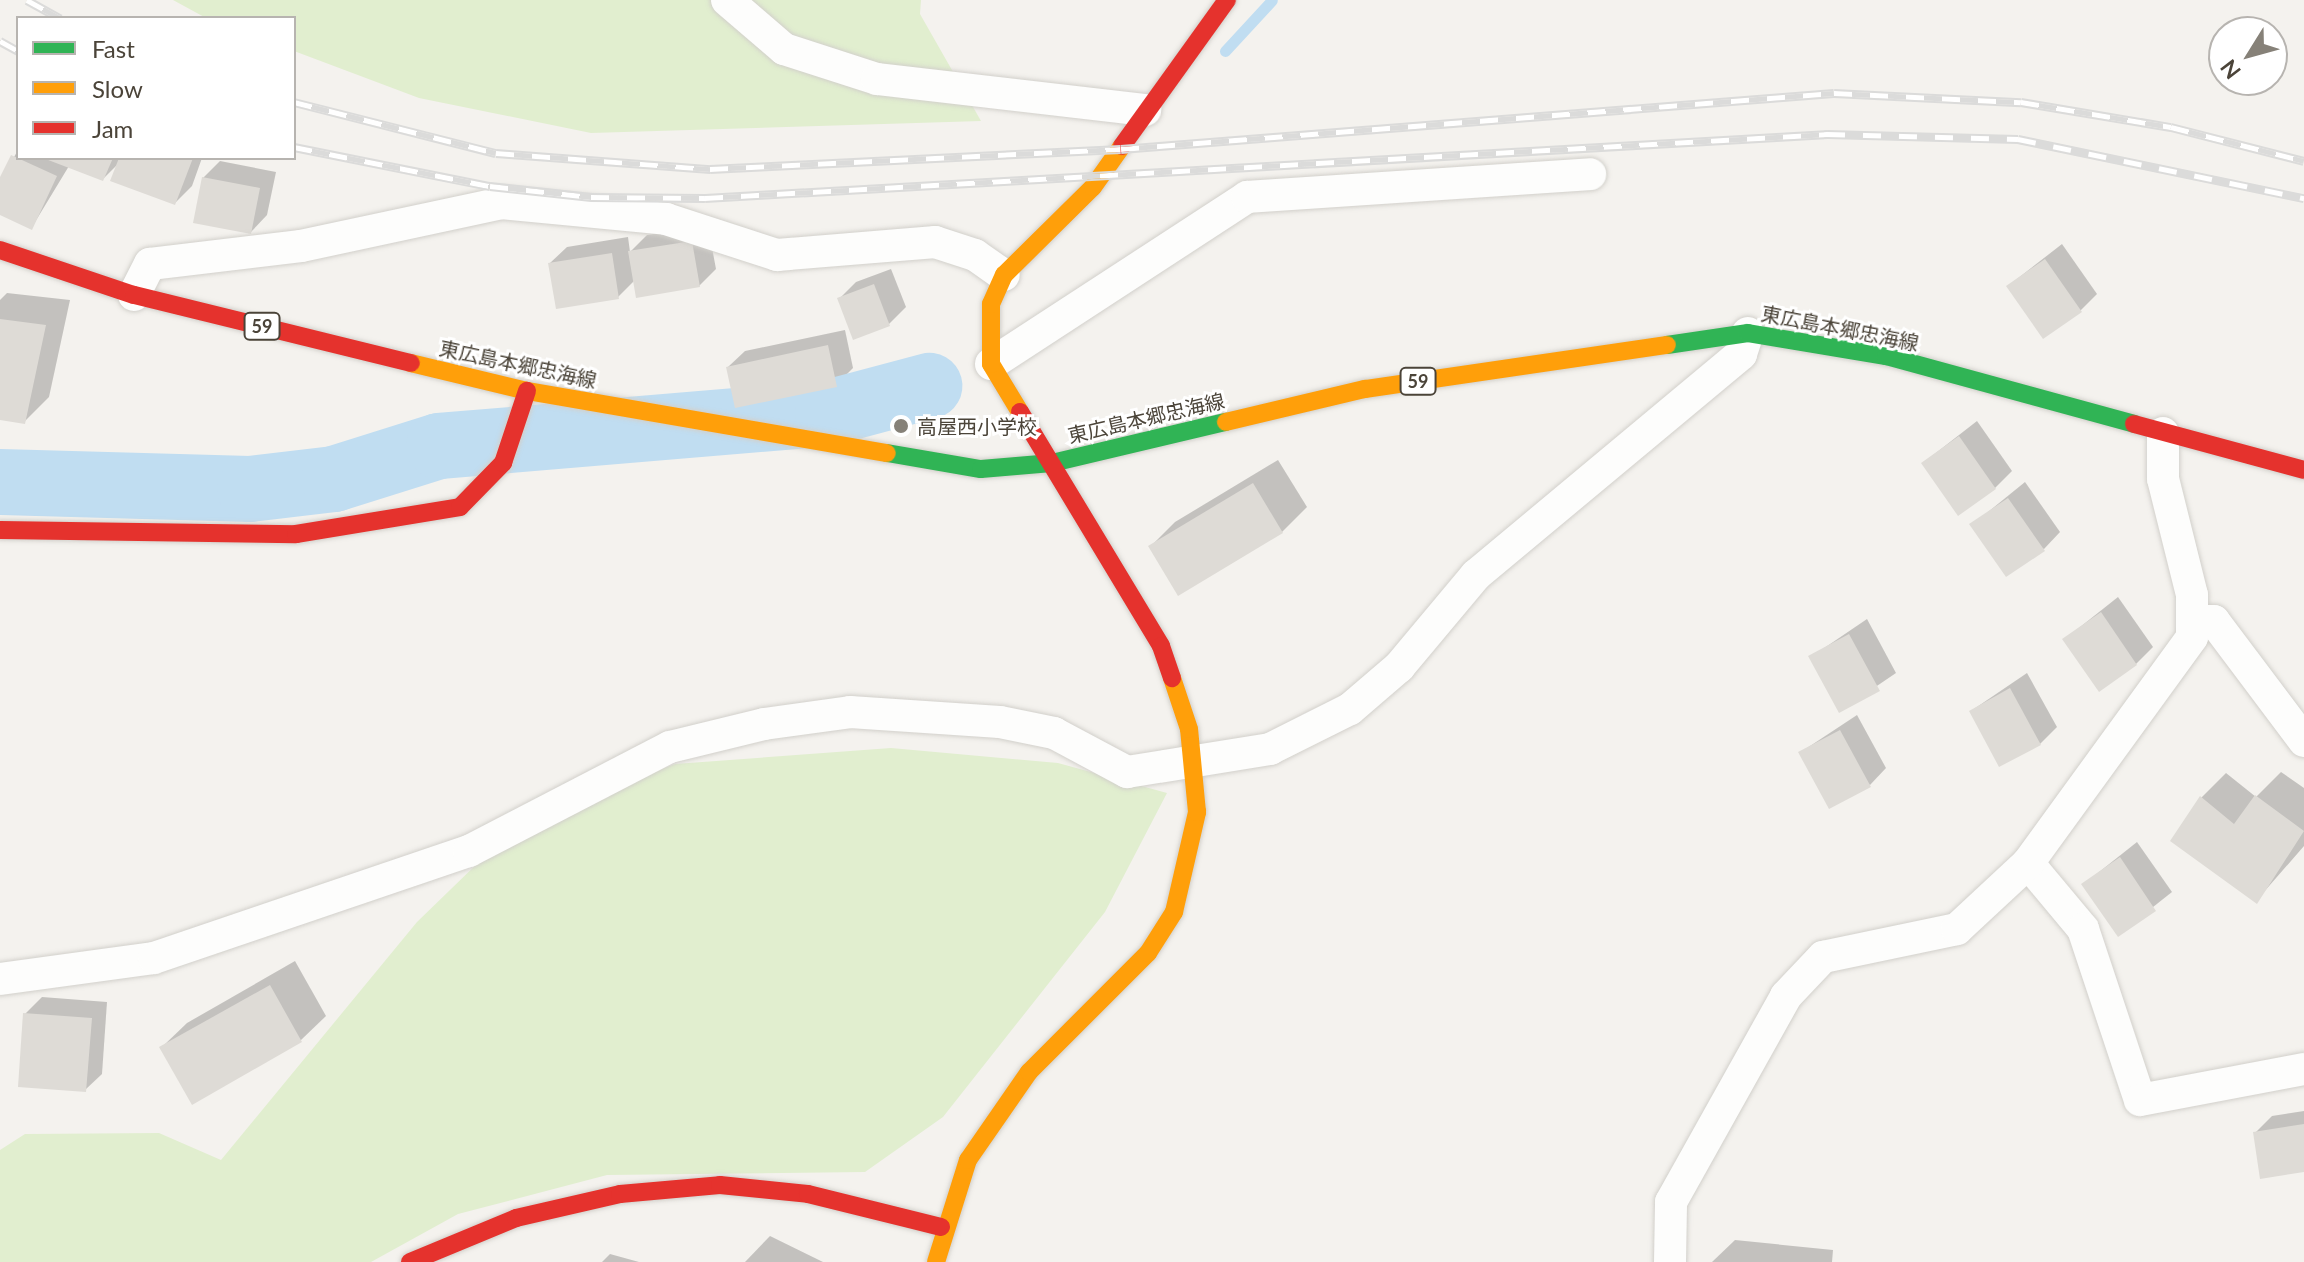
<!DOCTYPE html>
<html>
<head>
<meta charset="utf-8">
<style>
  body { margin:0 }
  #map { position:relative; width:2304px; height:1262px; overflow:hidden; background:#f4f2ee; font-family:Lato,"Noto Sans JP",sans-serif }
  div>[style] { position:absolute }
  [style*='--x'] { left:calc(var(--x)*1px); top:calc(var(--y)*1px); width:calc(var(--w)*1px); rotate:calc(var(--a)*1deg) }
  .green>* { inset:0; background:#e1eecf }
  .shadow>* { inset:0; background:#0003 }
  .stream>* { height:11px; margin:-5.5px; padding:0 5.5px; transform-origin:5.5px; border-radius:5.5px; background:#c0ddf1 }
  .river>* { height:66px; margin:-33px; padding:0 33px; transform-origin:33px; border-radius:33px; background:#c0ddf1 }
  .building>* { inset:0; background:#dedbd6 }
  .roads { filter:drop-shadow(0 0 2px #d2d0cb) drop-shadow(0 0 2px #d2d0cb) }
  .street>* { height:32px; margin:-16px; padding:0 16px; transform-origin:16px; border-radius:16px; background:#fdfdfc }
  .fast>* { height:18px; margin:-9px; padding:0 9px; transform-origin:9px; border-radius:9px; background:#30b455 }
  .slow>* { height:18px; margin:-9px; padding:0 9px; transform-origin:9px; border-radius:9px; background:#ff9f0a }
  .jam>* { height:18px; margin:-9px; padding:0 9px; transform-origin:9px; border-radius:9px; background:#e5322d }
  .rail>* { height:9px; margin-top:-4.5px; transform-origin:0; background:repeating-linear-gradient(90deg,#fff 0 18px,#dbdbda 0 36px); box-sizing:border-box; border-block:2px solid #dbdbda }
  .dots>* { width:22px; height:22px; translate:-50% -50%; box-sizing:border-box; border:4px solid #fff; border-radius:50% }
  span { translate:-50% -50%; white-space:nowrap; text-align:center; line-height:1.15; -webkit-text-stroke:6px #fff; paint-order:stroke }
  .shield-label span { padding:2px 6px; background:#fff; border:2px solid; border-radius:6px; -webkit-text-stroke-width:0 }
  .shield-label { font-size:18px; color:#4b4439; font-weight:700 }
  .street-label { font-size:20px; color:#4b4439 }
  .poi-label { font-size:20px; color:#4b4439 }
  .left { translate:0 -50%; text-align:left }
  .legend { position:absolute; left:16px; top:16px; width:280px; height:144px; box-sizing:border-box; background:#fff; border:2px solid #b7b4b0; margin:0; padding:10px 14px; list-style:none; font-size:24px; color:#4b4439 }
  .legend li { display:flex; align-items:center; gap:16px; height:40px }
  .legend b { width:40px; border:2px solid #b7b4b0 }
  .north { position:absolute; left:2208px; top:16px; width:80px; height:80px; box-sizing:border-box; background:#fff; border:2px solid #b7b4b0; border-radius:50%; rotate:233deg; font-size:22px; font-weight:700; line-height:32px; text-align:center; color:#4b4439 }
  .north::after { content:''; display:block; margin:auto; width:28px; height:36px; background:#868178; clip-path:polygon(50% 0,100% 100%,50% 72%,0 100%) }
</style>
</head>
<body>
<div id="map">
  <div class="green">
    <div style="clip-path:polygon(173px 0,921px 0,920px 14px,981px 121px,591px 133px,419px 98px,294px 51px,294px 18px,206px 18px)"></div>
    <div style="clip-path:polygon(891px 748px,1058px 763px,1167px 793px,1105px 912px,943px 1117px,865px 1172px,607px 1175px,458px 1214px,371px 1262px,0 1262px,0 1150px,25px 1134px,159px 1133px,221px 1160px,417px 922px,521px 821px,675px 764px)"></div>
  </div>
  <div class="shadow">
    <div style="clip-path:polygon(18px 150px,18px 158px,202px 158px,192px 186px,175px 203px,119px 163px,103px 179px,69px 166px,32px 227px,0 212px,0 182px)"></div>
    <div style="clip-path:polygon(220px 161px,276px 172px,267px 215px,251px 232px,203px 178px)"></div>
    <div style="clip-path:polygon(708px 226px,716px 269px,699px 286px,635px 280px,618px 297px,550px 263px,567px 247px,628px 237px,630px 252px,647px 235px)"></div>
    <div style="clip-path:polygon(2062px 244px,2097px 294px,2080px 311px,2008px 286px)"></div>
    <div style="clip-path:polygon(891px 269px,906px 307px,889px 324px,854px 337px,839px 299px,856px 282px)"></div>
    <div style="clip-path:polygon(7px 293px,70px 300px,49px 397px,24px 422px,0 418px,0 300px)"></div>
    <div style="clip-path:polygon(845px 330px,853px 368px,836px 385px,728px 367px,745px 351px)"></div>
    <div style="clip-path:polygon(1977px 421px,2012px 471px,1995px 488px,1923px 463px)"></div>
    <div style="clip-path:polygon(1278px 460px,1307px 507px,1282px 532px,1150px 547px,1175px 522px)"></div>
    <div style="clip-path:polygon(2025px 482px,2060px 532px,2044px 549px,1972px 525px)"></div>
    <div style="clip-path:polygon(2118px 597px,2153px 647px,2136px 664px,2065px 639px)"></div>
    <div style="clip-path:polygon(1867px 619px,1896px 673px,1840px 711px,1811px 657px)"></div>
    <div style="clip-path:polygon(2027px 673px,2057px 727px,2040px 744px,1971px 711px)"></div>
    <div style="clip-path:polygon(1857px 715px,1886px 768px,1870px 785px,1801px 752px)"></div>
    <div style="clip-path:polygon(2281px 772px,2304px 788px,2304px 846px,2256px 901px,2201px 798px,2226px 773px,2256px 797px)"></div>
    <div style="clip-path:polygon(2137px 842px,2172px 892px,2119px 934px,2084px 884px)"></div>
    <div style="clip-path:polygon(295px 961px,326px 1016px,301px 1040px,193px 1102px,162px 1047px,187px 1023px)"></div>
    <div style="clip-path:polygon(42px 997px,107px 1002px,102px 1074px,85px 1090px,25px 1014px)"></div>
    <div style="clip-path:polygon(2304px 1111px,2304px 1170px,2255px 1133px,2272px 1116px)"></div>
    <div style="clip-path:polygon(770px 1236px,823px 1262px,745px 1262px)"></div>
    <div style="clip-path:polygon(1735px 1240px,1833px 1250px,1832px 1262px,1712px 1262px)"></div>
    <div style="clip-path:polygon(610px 1254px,639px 1262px,602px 1262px)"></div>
  </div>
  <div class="stream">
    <div style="--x:1225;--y:51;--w:69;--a:-47.3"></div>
  </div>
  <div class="river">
    <div style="--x:0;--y:482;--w:250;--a:1.6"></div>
    <div style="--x:250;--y:489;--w:85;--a:-6.8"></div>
    <div style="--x:334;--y:479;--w:110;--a:-17.4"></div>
    <div style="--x:439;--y:446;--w:390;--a:-4.8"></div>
    <div style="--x:828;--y:413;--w:105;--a:-15"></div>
  </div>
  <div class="building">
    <div style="clip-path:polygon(11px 155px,57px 176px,32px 230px,0 215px,0 177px)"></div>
    <div style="clip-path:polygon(43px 158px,113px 158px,103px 181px)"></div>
    <div style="clip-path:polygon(119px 158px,193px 158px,175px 205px,110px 181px)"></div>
    <div style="clip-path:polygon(202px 177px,260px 188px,251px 234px,193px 223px)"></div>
    <div style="clip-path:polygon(692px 241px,700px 287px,636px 298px,628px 251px)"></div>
    <div style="clip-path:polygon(612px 253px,619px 299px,556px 309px,548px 263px)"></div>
    <div style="clip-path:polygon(2045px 259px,2082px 312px,2043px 339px,2006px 286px)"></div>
    <div style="clip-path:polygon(874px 284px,890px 326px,853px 340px,837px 298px)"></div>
    <div style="clip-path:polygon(0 319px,46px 325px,25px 424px,0 420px)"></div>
    <div style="clip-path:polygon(828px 345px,837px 387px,735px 408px,726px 367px)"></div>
    <div style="clip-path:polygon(1959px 436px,1996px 489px,1958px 516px,1921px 463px)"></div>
    <div style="clip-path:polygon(1253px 483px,1283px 533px,1178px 596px,1148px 546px)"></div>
    <div style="clip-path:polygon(2008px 498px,2045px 551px,2006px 577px,1969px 524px)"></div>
    <div style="clip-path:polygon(2101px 612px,2137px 665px,2099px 692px,2062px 639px)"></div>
    <div style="clip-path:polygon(1849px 634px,1880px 691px,1839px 713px,1808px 656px)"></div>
    <div style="clip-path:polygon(2010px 688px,2041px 745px,1999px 767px,1969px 711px)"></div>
    <div style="clip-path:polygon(1840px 730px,1871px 787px,1829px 809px,1798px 752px)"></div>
    <div style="clip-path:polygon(2255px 795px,2304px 831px,2257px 904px,2170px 841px,2200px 796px,2234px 824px)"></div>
    <div style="clip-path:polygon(2120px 857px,2156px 911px,2118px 937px,2081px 884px)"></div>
    <div style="clip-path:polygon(270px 985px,302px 1042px,192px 1105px,159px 1047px)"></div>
    <div style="clip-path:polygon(23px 1013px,92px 1018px,86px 1092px,18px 1087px)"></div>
    <div style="clip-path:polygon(2304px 1124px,2304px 1172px,2260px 1179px,2253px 1132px)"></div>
  </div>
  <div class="roads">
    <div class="street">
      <div style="--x:727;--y:0;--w:75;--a:40.7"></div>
      <div style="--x:784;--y:49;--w:98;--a:17.9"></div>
      <div style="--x:877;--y:79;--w:270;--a:6.6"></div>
      <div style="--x:134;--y:295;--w:35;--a:-63"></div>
      <div style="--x:150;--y:264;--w:152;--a:-6.8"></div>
      <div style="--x:301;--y:246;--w:205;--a:-12.1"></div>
      <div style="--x:501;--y:203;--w:166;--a:5.5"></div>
      <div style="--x:666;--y:219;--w:117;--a:18"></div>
      <div style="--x:777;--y:255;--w:159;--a:-4.7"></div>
      <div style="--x:935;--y:242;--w:42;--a:18"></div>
      <div style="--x:975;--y:255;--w:35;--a:35"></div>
      <div style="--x:991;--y:364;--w:306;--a:-33.1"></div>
      <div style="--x:1247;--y:197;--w:344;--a:-3.8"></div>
      <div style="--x:2196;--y:621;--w:18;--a:0"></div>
      <div style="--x:2214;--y:621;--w:150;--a:53.1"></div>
      <div style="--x:2028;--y:863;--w:86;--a:50.2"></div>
      <div style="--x:2083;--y:929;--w:180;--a:71.6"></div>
      <div style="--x:2140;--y:1100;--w:167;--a:-10.7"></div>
      <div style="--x:0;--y:979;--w:155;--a:-7.8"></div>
      <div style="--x:154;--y:958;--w:333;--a:-18.8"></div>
      <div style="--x:469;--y:851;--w:226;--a:-27.4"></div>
      <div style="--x:670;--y:747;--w:97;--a:-13.7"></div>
      <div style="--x:764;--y:724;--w:87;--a:-7.9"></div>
      <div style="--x:850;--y:712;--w:150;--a:3.8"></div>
      <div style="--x:1000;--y:722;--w:55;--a:11.5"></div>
      <div style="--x:1054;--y:733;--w:83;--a:28.1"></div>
      <div style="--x:1127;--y:772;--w:145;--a:-9.1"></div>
      <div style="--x:1270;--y:749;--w:89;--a:-26.6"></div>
      <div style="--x:1350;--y:709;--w:65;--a:-40.6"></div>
      <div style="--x:1399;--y:667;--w:120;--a:-50.1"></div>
      <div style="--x:1476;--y:575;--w:345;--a:-39.8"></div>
      <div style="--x:1741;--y:354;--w:22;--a:-72"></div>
      <div style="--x:1670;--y:1262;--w:60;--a:-89"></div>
      <div style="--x:1671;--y:1202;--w:236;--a:-60.8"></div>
      <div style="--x:1786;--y:996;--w:54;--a:-46.5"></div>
      <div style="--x:1823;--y:957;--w:137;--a:-11.8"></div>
      <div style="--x:1957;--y:929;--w:97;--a:-42.9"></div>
      <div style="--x:2028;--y:863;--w:279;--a:-54"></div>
      <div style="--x:2192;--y:637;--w:42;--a:-90"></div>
      <div style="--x:2192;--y:595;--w:120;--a:-104"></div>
      <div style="--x:2163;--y:479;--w:46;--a:-90"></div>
    </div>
    <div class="fast">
      <div style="--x:1667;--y:345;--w:82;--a:-8.4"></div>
      <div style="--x:1748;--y:333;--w:140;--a:9.5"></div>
      <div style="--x:1886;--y:356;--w:257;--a:15.3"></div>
      <div style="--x:887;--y:453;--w:95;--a:9.7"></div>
      <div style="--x:981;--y:469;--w:71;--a:-4.8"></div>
      <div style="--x:1052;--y:463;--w:179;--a:-13.3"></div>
    </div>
    <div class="slow">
      <div style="--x:411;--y:363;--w:119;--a:13.6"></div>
      <div style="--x:527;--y:391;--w:365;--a:9.8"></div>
      <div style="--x:1020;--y:412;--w:56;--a:-121.1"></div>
      <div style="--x:991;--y:364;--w:60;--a:-90"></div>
      <div style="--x:991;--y:304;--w:32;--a:-66"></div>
      <div style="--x:1004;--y:275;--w:125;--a:-44.7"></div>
      <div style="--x:1093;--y:187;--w:50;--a:-54.7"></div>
      <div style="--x:1226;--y:422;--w:143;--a:-13.4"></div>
      <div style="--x:1365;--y:389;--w:305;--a:-8.3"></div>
      <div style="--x:936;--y:1262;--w:107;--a:-72.6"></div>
      <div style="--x:968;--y:1160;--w:107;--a:-55.3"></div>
      <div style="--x:1029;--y:1072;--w:168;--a:-45"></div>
      <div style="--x:1148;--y:953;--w:49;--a:-57.6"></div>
      <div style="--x:1174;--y:912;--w:103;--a:-77"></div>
      <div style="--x:1197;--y:812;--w:83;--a:-95.5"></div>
      <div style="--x:1189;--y:729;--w:54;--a:-108.4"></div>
    </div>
    <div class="jam">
      <div style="--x:1122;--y:146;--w:180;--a:-54.3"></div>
      <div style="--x:0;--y:250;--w:141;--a:18.6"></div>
      <div style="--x:134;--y:295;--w:285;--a:13.8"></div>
      <div style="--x:1020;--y:412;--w:273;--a:58.9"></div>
      <div style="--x:1161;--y:646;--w:34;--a:71"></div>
      <div style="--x:2134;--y:424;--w:176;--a:15.1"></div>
      <div style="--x:0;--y:530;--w:296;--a:0.8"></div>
      <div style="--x:296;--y:534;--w:166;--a:-9.3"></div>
      <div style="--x:460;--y:507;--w:62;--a:-45.7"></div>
      <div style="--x:503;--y:463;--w:76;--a:-71.6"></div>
      <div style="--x:410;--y:1262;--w:115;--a:-22.5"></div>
      <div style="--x:516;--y:1218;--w:107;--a:-13"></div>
      <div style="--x:620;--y:1194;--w:100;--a:-5.1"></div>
      <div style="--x:720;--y:1185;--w:88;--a:5.8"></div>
      <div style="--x:808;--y:1194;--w:137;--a:13.9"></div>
    </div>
  </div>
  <div class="rail">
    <div style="--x:27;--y:0;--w:38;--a:29"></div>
    <div style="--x:0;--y:41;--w:21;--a:29"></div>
    <div style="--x:294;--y:102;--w:208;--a:14.2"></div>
    <div style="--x:496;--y:153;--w:215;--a:4.3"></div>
    <div style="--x:710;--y:169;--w:411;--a:-2.8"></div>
    <div style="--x:1121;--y:149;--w:715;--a:-4.49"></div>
    <div style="--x:1834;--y:93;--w:187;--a:2.8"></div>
    <div style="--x:2021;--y:102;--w:152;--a:9.5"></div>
    <div style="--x:2171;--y:127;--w:137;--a:14.3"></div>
    <div style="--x:294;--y:147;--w:200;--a:11.3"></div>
    <div style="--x:490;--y:186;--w:102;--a:6.2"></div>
    <div style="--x:591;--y:197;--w:114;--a:0.5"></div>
    <div style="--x:705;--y:198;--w:1124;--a:-3.26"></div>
    <div style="--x:1827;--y:134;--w:191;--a:1.5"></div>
    <div style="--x:2018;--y:139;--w:292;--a:11.7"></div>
  </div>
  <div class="dots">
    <div style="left:901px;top:426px;background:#868178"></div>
  </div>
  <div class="shield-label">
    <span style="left:262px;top:326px">59</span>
    <span style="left:1418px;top:381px">59</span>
  </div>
  <div class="street-label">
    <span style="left:1840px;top:328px;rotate:11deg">東広島本郷忠海線</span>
    <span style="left:518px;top:364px;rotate:12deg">東広島本郷忠海線</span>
    <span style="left:1146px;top:418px;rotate:-13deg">東広島本郷忠海線</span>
  </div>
  <div class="poi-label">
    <span class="left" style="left:917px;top:426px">高屋西小学校</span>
  </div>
  <ul class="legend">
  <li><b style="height:10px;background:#30b455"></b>Fast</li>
  <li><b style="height:10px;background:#ff9f0a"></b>Slow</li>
  <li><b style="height:10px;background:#e5322d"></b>Jam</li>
  </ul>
  <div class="north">N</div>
</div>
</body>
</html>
